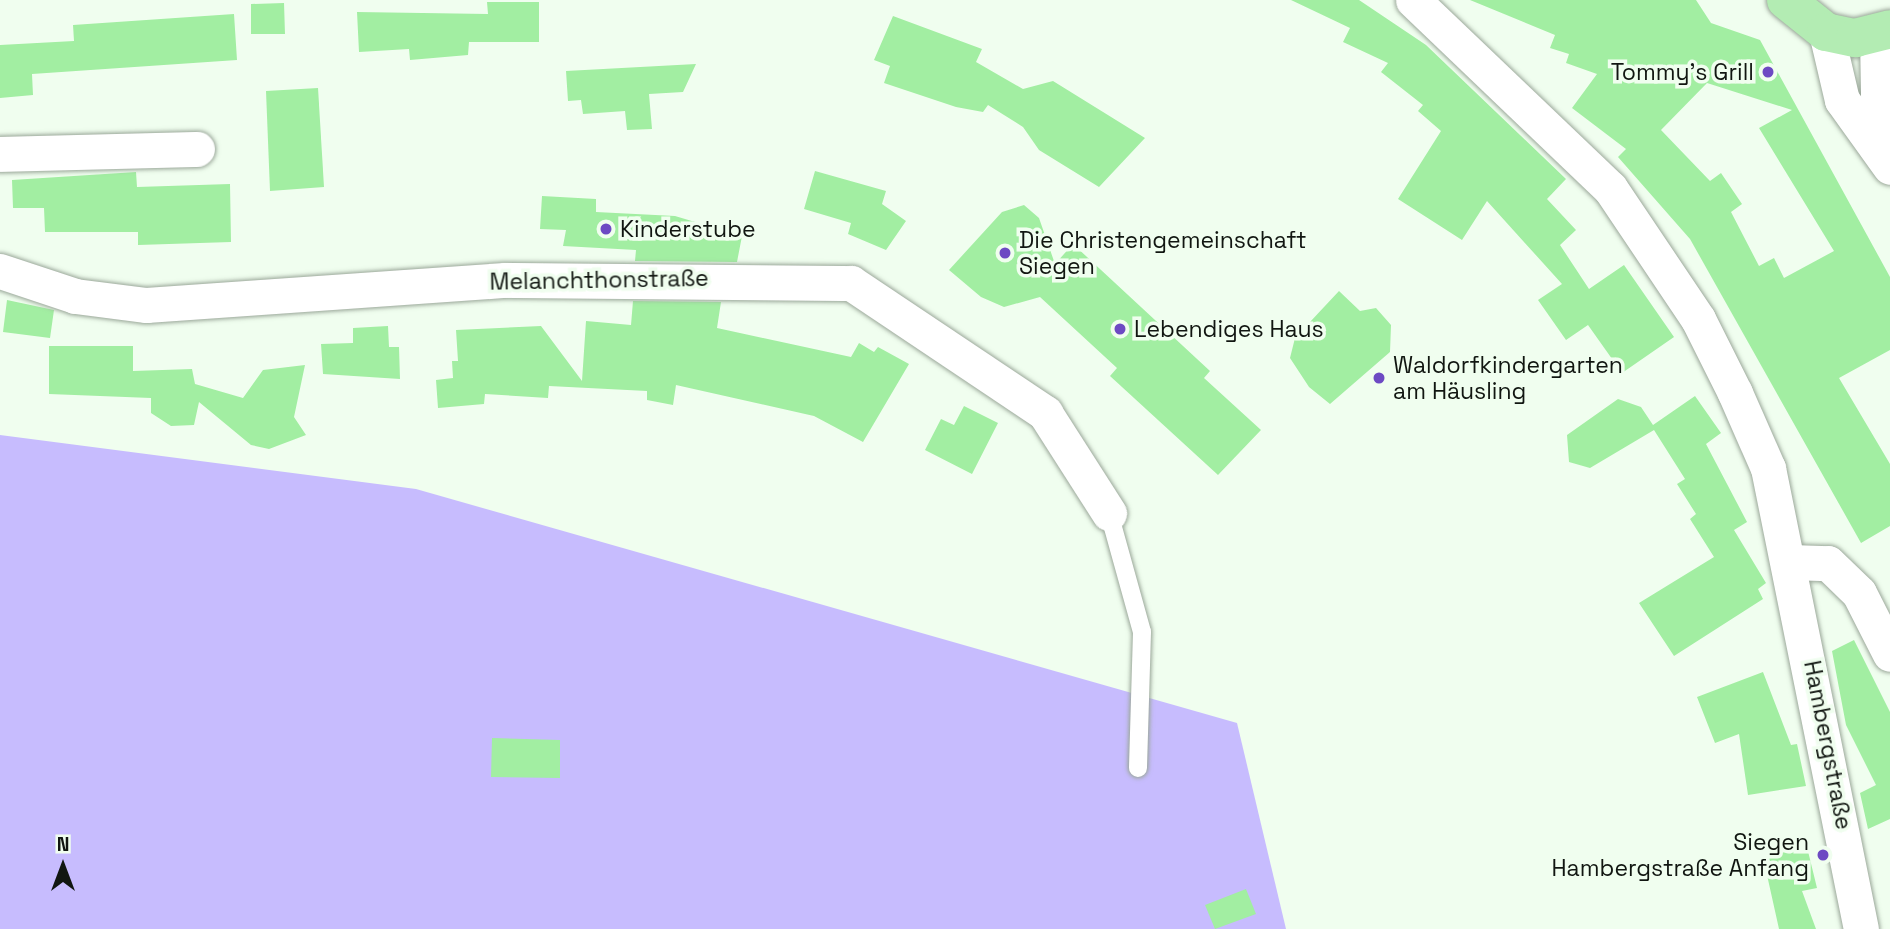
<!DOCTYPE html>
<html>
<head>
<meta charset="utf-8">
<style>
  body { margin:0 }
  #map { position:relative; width:1890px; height:929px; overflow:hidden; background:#f0feef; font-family:"Space Grotesk",sans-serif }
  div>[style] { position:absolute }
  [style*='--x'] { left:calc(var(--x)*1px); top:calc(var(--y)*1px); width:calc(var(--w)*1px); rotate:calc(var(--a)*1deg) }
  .green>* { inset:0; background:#c7bcfe }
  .building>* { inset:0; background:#a2eea2 }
  .roads { filter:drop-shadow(0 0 2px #9ba89a) drop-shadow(0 0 2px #9ba89a) }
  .service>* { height:18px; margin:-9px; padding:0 9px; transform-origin:9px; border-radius:9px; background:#fff }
  .minor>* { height:35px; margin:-17.5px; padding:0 17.5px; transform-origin:17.5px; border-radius:17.5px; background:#fff }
  .primary>* { height:38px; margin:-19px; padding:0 19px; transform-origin:19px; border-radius:19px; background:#b3ecb3 }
  .dots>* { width:19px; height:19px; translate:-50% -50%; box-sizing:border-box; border:4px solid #f0feef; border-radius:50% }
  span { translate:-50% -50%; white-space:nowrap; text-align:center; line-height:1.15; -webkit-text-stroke:7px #f0feef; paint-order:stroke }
  .poi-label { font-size:23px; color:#111611 }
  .right { translate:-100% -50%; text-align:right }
  .left { translate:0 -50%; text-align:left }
  .street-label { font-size:23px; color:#111611 }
  .north { position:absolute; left:28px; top:831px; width:70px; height:70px; -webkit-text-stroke:5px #f0feef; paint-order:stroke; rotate:0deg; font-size:19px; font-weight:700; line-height:28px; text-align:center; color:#111611 }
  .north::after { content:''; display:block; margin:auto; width:24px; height:32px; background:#111611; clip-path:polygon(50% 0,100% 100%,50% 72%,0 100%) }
</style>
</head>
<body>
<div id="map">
  <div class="green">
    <div style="clip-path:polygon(0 435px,416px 489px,1237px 723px,1286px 929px,0 929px)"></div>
  </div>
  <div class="building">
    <div style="clip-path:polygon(1291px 0,1359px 0,1426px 45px,1566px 179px,1547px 199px,1576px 230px,1560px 245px,1589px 289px,1624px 265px,1674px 337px,1622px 373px,1588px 325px,1566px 340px,1538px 300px,1562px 284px,1487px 201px,1462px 240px,1398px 199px,1441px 131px,1418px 111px,1423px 105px,1381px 72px,1388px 63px,1343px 42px,1350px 28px)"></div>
    <div style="clip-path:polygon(evenodd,1470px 0,1696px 0,1711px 23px,1760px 40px,1890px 277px,1890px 350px,1839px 378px,1890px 464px,1890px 526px,1861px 543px,1690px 239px,1618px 157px,1626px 149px,1572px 108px,1597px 74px,1566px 63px,1569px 54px,1550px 48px,1555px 35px,1470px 0,1707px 83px,1792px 110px,1759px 128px,1834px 251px,1784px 278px,1774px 258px,1759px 266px,1731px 212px,1742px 204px,1721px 173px,1710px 181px,1661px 130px,1707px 83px)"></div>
    <div style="clip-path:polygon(487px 2px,539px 2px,539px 42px,469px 42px,468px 55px,410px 60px,409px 49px,359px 52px,357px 12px,488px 14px)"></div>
    <div style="clip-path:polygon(284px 3px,285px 34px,251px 34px,251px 4px)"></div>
    <div style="clip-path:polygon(234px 14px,237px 60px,32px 74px,33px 95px,0 98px,0 45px,74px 41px,73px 25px)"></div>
    <div style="clip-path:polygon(893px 16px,982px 49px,976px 62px,1023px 89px,1053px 81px,1145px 138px,1099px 187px,1039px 150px,1023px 127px,988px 105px,983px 112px,956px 107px,884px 83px,890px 66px,874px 60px)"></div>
    <div style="clip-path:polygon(696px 64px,683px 92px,649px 94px,652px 129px,627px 130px,625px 111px,583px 114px,581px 100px,568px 101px,566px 71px)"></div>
    <div style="clip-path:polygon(318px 88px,324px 187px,270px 191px,266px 91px)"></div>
    <div style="clip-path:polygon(815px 171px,886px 191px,882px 204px,906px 221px,886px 250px,848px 234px,851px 223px,804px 209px)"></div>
    <div style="clip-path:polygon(136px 172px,137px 187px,230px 184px,231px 242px,138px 245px,138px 232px,45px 232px,44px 208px,13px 208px,12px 180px)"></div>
    <div style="clip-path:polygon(542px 196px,596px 199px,596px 212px,675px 216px,742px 236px,737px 262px,635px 261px,636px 250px,563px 246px,566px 230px,540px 229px)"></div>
    <div style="clip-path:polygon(1024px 205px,1039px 218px,1055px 264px,1073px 244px,1210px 371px,1204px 378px,1261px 430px,1218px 475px,1110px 376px,1117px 368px,1040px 297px,1004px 307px,981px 297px,949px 270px,1002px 212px)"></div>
    <div style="clip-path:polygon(1339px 291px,1360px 311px,1376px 308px,1391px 325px,1390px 352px,1330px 404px,1309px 387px,1290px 358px,1295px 338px)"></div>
    <div style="clip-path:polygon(7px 300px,54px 310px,50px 338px,3px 332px)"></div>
    <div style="clip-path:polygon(633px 301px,721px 302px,717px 328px,851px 357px,859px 343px,874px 352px,878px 347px,909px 364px,863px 442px,814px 416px,676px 385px,673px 405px,647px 400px,647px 391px,549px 386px,548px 398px,485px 394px,484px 404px,438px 408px,436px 380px,453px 378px,452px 361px,458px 361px,456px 330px,541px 326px,582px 381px,586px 321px,631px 325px)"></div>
    <div style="clip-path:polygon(388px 326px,389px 347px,399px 347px,400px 379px,323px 374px,321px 344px,353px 343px,353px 328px)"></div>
    <div style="clip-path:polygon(49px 346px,133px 346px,133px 371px,192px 369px,195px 384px,243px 398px,263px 370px,305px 365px,294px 417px,306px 435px,269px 449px,251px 445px,199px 402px,194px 425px,171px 426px,151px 413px,151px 398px,49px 394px)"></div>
    <div style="clip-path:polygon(1695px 396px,1721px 433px,1706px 444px,1747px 522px,1734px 530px,1766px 583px,1758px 589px,1763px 599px,1674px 656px,1639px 603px,1714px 557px,1690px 519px,1696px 514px,1677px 484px,1685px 479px,1654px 430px,1590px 468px,1569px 462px,1567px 435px,1618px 399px,1641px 407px,1653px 425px)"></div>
    <div style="clip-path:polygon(964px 406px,998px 423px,972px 474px,925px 450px,941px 419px,954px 425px)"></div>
    <div style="clip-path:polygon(1854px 640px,1890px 712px,1890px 819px,1868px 829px,1860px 793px,1876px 785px,1846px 725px,1832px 651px)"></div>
    <div style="clip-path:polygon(1763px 672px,1791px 745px,1797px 744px,1806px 786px,1748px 795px,1739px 734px,1715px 743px,1697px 697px)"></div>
    <div style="clip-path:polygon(492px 738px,560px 740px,560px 778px,491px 777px)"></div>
    <div style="clip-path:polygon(1807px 847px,1817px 888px,1802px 891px,1816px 929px,1779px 929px,1763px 857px)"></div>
    <div style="clip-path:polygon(1246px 889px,1256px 914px,1215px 929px,1205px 905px)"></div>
  </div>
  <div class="roads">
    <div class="service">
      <div style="--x:1109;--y:513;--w:123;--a:74.5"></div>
      <div style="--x:1142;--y:632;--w:136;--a:91.7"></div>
    </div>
    <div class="minor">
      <div style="--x:1413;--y:0;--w:272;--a:43.7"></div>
      <div style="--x:1610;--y:188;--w:158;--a:56.1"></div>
      <div style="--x:1698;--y:319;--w:83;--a:63.4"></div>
      <div style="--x:1735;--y:393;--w:82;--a:66.3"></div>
      <div style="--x:1768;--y:468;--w:470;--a:78.6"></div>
      <div style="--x:1826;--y:32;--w:70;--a:76.8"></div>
      <div style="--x:1842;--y:100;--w:82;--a:54.4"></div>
      <div style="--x:1877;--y:35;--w:59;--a:89"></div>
      <div style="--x:1878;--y:94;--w:38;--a:72"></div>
      <div style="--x:0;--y:154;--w:197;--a:-1.5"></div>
      <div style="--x:0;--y:271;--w:79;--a:18.4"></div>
      <div style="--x:75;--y:296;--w:72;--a:7.2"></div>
      <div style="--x:146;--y:305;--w:360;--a:-4"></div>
      <div style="--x:505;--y:280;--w:346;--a:0.5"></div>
      <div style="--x:851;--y:283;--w:234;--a:33.8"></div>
      <div style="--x:1045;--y:413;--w:119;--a:57.4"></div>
      <div style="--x:1790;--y:562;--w:38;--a:2"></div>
      <div style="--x:1828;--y:563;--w:43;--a:44.1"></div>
      <div style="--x:1859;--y:593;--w:68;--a:63.1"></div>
    </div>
    <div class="primary">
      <div style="--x:1786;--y:0;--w:51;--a:38.7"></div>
      <div style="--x:1826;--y:32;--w:30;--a:12"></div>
      <div style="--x:1855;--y:38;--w:36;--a:-14"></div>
    </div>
  </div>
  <div class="dots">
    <div style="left:1768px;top:72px;background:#6d4ac3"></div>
    <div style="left:606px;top:229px;background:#6d4ac3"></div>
    <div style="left:1005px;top:253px;background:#6d4ac3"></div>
    <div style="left:1120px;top:329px;background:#6d4ac3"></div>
    <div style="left:1379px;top:378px;background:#6d4ac3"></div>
    <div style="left:1823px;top:855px;background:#6d4ac3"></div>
  </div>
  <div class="poi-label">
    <span class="right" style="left:1754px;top:72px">Tommy's Grill</span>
    <span class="left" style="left:620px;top:229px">Kinderstube</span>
    <span class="left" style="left:1019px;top:253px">Die Christengemeinschaft<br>Siegen</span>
    <span class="left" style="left:1134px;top:329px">Lebendiges Haus</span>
    <span class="left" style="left:1393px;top:378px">Waldorfkindergarten<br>am Häusling</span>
    <span class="right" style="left:1809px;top:855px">Siegen<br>Hambergstraße Anfang</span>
  </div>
  <div class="street-label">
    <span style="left:599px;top:280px;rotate:-1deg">Melanchthonstraße</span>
    <span style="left:1828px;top:745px;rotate:79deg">Hambergstraße</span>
  </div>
  <div class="north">N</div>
</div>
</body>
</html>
